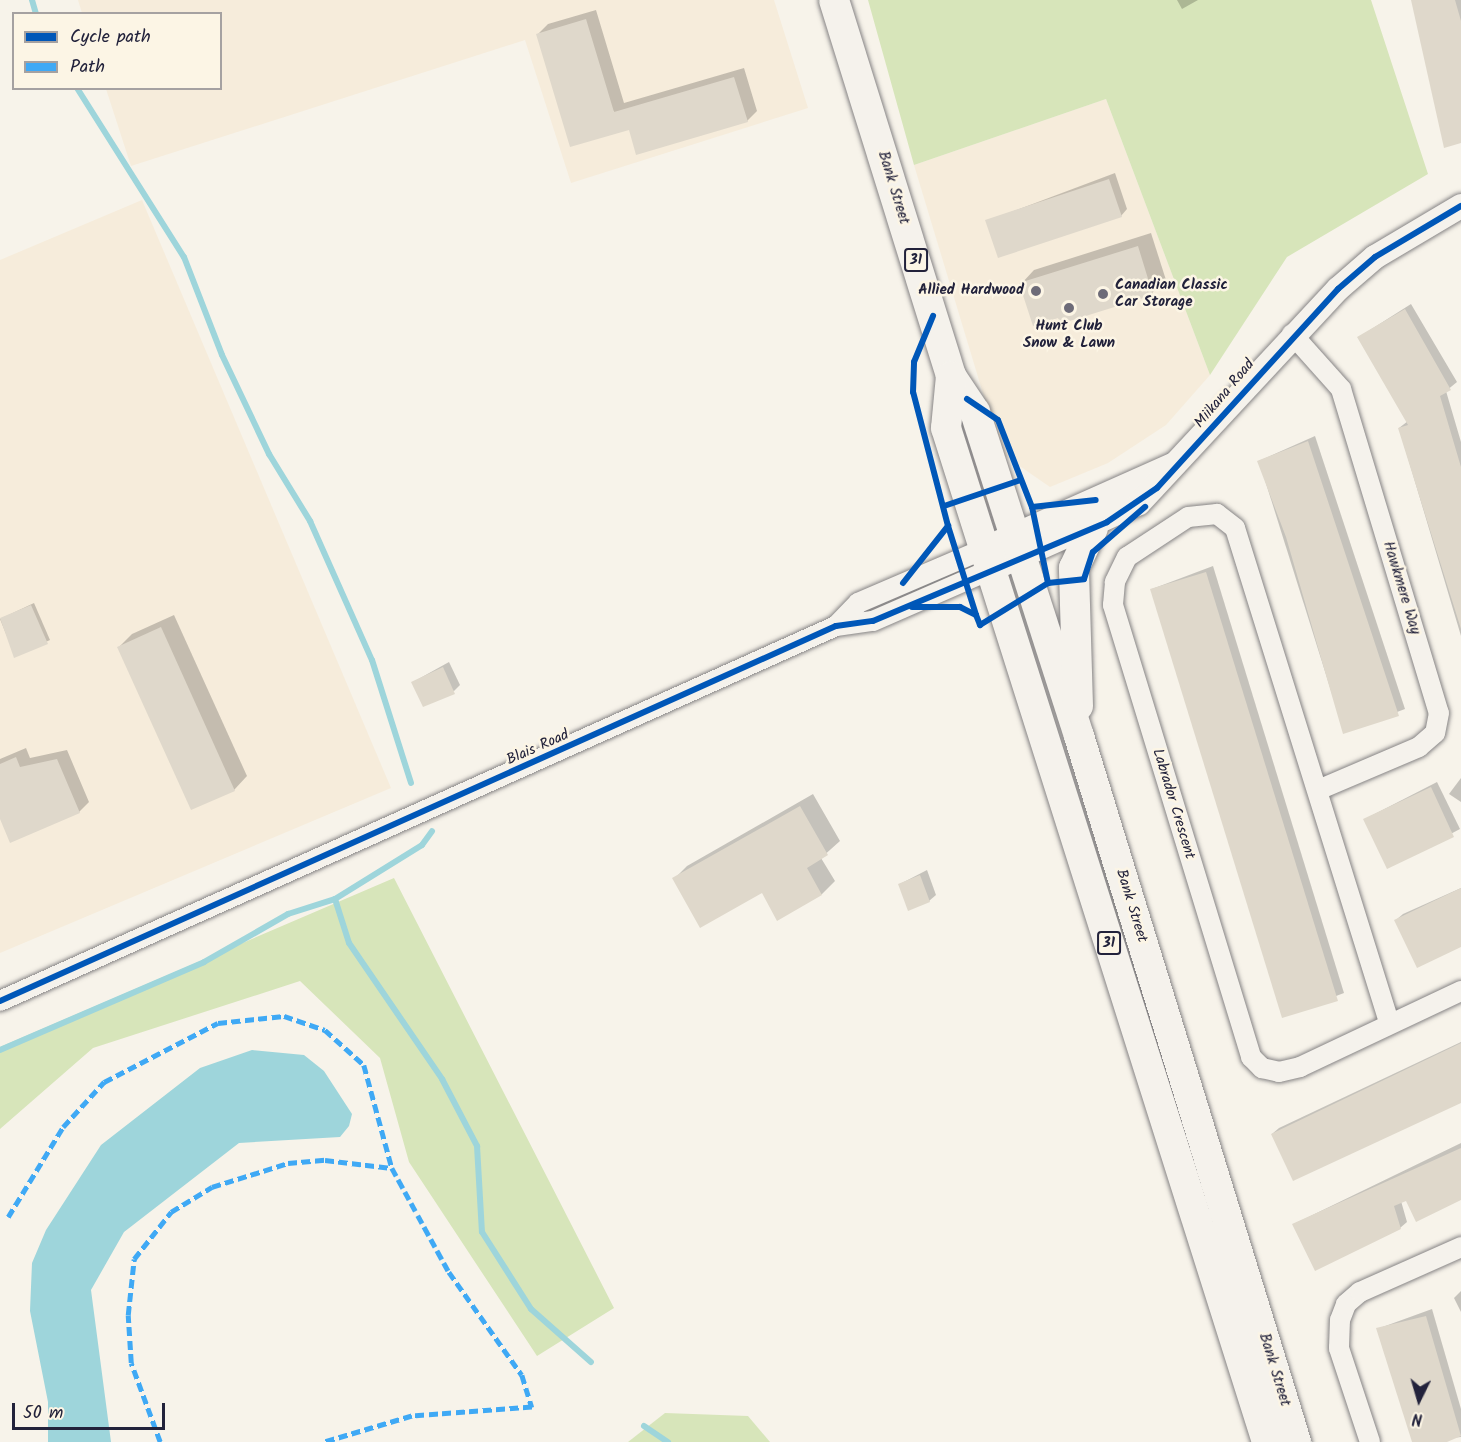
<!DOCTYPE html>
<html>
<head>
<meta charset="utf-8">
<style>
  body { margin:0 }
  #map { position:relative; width:1461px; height:1442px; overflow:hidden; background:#f7f3ea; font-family:Kalam,sans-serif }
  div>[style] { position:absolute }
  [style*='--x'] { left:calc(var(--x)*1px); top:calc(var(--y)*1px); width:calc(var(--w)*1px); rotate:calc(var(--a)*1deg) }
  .built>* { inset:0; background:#f6ecdb }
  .green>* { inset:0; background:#d7e5ba }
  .water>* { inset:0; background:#9ed5db }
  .shadow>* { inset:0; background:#0003 }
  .stream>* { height:6px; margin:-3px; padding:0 3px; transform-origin:3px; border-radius:3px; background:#9ed5db }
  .building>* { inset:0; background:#dfd8cb }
  .roads { filter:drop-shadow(0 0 2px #868485) drop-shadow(0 0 2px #868485) }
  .minor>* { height:20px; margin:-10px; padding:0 10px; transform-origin:10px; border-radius:10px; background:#f5f2ec }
  .tertiary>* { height:24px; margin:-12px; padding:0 12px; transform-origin:12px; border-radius:12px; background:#f5f2ec }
  .primary>* { height:30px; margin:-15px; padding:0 15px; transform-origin:15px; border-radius:15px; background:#f5f2ec }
  .quiet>* { height:4.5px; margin-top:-2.25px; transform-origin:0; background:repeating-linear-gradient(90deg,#3fa9f5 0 9px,transparent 0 13.5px) }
  .cycleway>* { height:6px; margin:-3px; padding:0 3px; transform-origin:3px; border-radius:3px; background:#0057b8 }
  .dots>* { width:16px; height:16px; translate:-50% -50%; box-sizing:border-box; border:3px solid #fcf5e5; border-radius:50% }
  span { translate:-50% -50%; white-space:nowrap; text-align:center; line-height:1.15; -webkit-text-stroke:5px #fcf5e5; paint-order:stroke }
  .shield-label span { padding:2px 4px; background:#fcf5e5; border:2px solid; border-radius:4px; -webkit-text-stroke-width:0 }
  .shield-label { font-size:14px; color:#22223b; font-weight:700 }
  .street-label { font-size:15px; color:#22223b }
  .poi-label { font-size:15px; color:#22223b; font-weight:700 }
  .left { translate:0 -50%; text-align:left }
  .right { translate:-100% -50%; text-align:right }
  .legend { position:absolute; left:12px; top:12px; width:210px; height:78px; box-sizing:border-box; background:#fcf5e5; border:2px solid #a5a1a1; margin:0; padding:8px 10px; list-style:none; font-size:18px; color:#22223b }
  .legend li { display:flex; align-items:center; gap:12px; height:30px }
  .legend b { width:30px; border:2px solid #a5a1a1 }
  .north { position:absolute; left:1389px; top:1370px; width:60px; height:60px; -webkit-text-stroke:4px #fcf5e5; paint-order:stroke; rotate:185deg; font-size:16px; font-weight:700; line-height:24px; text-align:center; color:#22223b }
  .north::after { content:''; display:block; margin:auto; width:21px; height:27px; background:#22223b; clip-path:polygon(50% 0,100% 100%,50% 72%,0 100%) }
  .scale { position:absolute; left:12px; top:1403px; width:153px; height:27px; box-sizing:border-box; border:3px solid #22223b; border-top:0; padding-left:8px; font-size:18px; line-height:21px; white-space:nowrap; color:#22223b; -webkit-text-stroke:4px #fcf5e5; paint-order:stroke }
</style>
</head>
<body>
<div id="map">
  <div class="built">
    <div style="clip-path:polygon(78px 0,774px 0,808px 108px,571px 183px,525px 40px,131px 166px,106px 89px,220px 88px,220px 14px,82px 13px)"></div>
    <div style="clip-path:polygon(1106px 99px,1210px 375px,1166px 425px,1108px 463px,1050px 487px,1001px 453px,914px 165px)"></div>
    <div style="clip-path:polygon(142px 200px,391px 788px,0 953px,0 260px)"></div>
  </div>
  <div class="green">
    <div style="clip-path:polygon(868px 0,1371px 0,1428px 174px,1287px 257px,1210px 375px,1106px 99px,914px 165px)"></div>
    <div style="clip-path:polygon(394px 878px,614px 1308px,537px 1356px,409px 1162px,380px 1058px,300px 981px,93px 1048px,0 1129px,0 1047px)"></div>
    <div style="clip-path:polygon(665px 1413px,748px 1416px,770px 1442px,628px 1442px)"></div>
  </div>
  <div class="water">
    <div style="clip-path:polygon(252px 1050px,304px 1055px,324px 1071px,352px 1114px,349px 1126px,340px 1137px,239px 1143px,124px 1232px,91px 1290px,111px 1442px,48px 1442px,48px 1402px,30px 1311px,32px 1263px,46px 1230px,101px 1145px,200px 1068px)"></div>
  </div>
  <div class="shadow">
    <div style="clip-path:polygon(1177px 0,1198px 0,1182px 9px)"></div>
    <div style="clip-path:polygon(1413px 0,1461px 0,1461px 142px,1446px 146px)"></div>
    <div style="clip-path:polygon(596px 10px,624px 103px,744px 68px,757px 111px,747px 121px,630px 128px,538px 34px,548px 24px)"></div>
    <div style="clip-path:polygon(1115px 173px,1127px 209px,1121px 216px,987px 221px)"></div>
    <div style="clip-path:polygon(1151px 233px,1166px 280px,1152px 293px,1059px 316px,1021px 284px,1034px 270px)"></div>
    <div style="clip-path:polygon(1411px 304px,1457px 382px,1446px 391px,1461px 442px,1461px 636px,1399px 428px,1408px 421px,1359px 337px)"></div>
    <div style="clip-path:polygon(1315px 436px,1405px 709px,1344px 732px,1259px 461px)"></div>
    <div style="clip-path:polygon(1213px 566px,1344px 993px,1283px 1016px,1152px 589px)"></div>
    <div style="clip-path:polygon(34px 603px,50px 640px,15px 656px,0 619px)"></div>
    <div style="clip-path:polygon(174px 615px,247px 776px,234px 790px,119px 647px,132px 634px)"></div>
    <div style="clip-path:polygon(449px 662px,460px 685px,454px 691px,413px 682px)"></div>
    <div style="clip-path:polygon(26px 748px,30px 758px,67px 750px,89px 802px,79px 812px,0 815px,0 759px)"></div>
    <div style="clip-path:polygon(1461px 778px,1461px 802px,1449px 794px)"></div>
    <div style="clip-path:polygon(1437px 782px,1460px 829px,1388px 867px,1365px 819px)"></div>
    <div style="clip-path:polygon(813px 794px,840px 841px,821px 858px,835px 881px,822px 894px,777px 919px,762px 891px,674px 879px,687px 866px)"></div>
    <div style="clip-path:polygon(927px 870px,936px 895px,929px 901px,900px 884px)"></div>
    <div style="clip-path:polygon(1461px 888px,1461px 945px,1396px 920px,1403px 914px)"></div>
    <div style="clip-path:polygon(1461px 1042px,1461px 1101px,1272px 1134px,1279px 1128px)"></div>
    <div style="clip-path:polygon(1461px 1143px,1461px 1200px,1401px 1201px,1407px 1222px,1400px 1228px,1294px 1224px)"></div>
    <div style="clip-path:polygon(1461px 1291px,1461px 1312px,1454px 1298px)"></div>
    <div style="clip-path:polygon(1432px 1309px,1461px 1409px,1461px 1437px,1413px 1442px,1377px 1329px)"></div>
  </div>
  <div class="stream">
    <div style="--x:32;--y:0;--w:15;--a:74"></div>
    <div style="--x:77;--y:88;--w:200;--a:57.7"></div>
    <div style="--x:184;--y:257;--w:105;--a:68.8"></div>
    <div style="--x:222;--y:355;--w:110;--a:64.6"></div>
    <div style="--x:269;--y:454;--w:79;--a:58.5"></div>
    <div style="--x:310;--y:521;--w:152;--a:66"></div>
    <div style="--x:372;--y:660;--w:129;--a:72.4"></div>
    <div style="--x:335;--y:899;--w:46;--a:72.3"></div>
    <div style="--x:349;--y:943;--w:165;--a:55.6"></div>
    <div style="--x:442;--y:1079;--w:76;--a:62.4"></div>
    <div style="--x:477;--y:1146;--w:86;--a:86.7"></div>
    <div style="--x:482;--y:1232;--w:91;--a:57.5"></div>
    <div style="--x:531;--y:1309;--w:80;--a:41.5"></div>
    <div style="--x:0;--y:1050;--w:222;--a:-23.3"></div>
    <div style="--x:204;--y:962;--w:97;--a:-29.7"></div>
    <div style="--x:288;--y:914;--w:49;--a:-17.7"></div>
    <div style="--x:335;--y:899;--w:102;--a:-31.8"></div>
    <div style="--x:422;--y:845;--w:17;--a:-54"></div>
    <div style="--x:644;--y:1426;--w:29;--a:34"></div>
  </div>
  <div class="building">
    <div style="clip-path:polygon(1411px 0,1455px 0,1461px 21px,1461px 143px,1444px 148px)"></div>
    <div style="clip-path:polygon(586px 19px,614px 112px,734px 77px,748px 122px,636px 155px,629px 130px,570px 147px,536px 34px)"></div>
    <div style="clip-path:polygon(1109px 179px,1122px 217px,998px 258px,985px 220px)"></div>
    <div style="clip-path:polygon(1138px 246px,1153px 295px,1060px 324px,1058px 318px,1033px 326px,1019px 283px)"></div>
    <div style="clip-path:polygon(1405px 309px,1451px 390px,1440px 396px,1461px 467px,1461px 629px,1398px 428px,1408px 425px,1357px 337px)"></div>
    <div style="clip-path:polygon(1308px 441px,1399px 716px,1343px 734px,1286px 537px,1257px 461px)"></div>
    <div style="clip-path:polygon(1206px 572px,1338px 1001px,1282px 1018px,1150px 589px)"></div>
    <div style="clip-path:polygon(31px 605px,48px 644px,14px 658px,0 618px)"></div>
    <div style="clip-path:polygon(161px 627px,235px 791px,191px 810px,117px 647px)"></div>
    <div style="clip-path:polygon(443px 667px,455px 694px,423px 707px,411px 682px)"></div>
    <div style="clip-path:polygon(16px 757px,20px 767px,57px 759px,80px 813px,10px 843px,0 819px,0 764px)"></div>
    <div style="clip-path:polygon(1431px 787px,1454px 837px,1387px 869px,1363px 819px)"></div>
    <div style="clip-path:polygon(800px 806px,828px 855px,807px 868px,822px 895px,777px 921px,762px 893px,700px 928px,672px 878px)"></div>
    <div style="clip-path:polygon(920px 875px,930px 902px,908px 911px,898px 884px)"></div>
    <div style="clip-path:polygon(1461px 888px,1461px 947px,1417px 968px,1394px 920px)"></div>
    <div style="clip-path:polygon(1461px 1043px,1461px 1103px,1293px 1181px,1271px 1134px)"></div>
    <div style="clip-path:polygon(1461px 1148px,1461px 1200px,1416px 1222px,1406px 1201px,1394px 1206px,1401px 1229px,1315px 1271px,1292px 1224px)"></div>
    <div style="clip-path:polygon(1426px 1316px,1461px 1436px,1447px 1442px,1412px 1442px,1376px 1328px)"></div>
  </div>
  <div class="roads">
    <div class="minor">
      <div style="--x:1292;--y:334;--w:74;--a:48.3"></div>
      <div style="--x:1341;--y:389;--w:338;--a:73.2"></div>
      <div style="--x:1439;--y:713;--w:20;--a:101"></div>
      <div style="--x:1435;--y:733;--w:21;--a:139"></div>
      <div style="--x:1419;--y:747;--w:110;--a:156.9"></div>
      <div style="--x:836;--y:626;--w:32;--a:-46"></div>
      <div style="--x:858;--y:603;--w:137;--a:-23.2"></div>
      <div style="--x:0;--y:1001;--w:916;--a:-24.16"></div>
      <div style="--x:836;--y:626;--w:37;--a:-8"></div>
      <div style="--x:873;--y:621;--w:128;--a:-23.6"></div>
      <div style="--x:1389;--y:1022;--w:517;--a:-107.31"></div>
      <div style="--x:1235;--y:528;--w:23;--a:-142"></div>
      <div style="--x:1217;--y:514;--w:29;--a:174"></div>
      <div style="--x:1188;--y:517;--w:73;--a:146.7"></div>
      <div style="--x:1127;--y:557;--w:28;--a:116"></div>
      <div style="--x:1115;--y:582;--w:23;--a:95"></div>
      <div style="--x:1113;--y:605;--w:473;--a:73"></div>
      <div style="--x:1251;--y:1057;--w:16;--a:45"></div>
      <div style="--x:1262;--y:1068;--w:17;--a:13"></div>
      <div style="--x:1279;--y:1072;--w:22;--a:-13"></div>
      <div style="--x:1300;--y:1067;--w:178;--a:-25.3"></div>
      <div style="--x:1370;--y:1442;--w:99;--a:-108.3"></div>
      <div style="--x:1339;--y:1348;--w:28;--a:-88"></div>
      <div style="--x:1340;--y:1320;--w:17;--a:-69"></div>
      <div style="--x:1346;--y:1304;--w:18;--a:-41"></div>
      <div style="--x:1360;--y:1292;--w:111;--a:-24"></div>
    </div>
    <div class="tertiary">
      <div style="--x:984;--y:549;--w:207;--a:-24"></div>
      <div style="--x:990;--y:570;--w:163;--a:-24.2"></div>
      <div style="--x:1139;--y:503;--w:292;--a:-47.1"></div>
      <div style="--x:1338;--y:289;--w:49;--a:-40.9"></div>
      <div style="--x:1375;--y:257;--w:100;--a:-30.7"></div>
    </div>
    <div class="primary">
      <div style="--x:834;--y:0;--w:394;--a:72.7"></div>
      <div style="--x:951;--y:376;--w:43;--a:56.3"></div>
      <div style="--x:975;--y:412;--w:340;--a:72.2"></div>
      <div style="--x:1079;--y:736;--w:739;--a:72.91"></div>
      <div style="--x:951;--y:376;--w:52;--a:95.5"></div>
      <div style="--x:946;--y:428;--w:1064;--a:72.43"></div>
      <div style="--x:1078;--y:706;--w:138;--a:-91.7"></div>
      <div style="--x:1074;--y:568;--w:44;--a:-64.6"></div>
    </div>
  </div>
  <div class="quiet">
    <div style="--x:8;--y:1217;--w:105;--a:-58.6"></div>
    <div style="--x:63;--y:1127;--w:61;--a:-47.7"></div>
    <div style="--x:104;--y:1082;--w:128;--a:-27.4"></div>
    <div style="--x:218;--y:1023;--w:66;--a:-6.1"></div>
    <div style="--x:284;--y:1016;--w:43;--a:18.9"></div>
    <div style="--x:325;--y:1030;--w:52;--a:41.9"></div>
    <div style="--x:364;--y:1065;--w:107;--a:74.8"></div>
    <div style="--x:160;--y:1442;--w:84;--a:-110.2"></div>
    <div style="--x:131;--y:1363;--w:48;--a:-93.6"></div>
    <div style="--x:128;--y:1315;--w:56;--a:-83.9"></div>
    <div style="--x:134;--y:1259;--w:60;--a:-51.8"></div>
    <div style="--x:171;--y:1212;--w:48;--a:-31.4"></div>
    <div style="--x:212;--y:1187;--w:80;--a:-17.5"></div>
    <div style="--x:288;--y:1163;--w:37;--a:-5"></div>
    <div style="--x:325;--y:1160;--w:67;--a:6.8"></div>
    <div style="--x:392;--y:1168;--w:119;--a:61.3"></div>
    <div style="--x:449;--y:1272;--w:126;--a:54.7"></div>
    <div style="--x:522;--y:1375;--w:34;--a:73"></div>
    <div style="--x:532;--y:1407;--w:120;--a:175.7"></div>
    <div style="--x:412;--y:1416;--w:91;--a:163.4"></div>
  </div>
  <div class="cycleway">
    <div style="--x:967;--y:399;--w:37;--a:34"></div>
    <div style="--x:998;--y:420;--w:93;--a:68.7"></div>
    <div style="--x:1032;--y:507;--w:64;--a:-6.2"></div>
    <div style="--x:944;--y:506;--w:81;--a:-18.7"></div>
    <div style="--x:1032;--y:507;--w:78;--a:78.1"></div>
    <div style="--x:948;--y:526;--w:93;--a:72.5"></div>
    <div style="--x:903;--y:583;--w:73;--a:-51.7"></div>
    <div style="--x:948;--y:526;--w:138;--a:-104.6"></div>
    <div style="--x:913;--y:392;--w:30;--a:-88"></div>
    <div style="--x:914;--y:362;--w:50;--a:-67.6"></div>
    <div style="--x:912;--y:607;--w:48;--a:0"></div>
    <div style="--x:960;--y:607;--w:18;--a:27"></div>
    <div style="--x:976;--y:615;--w:11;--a:68"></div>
    <div style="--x:980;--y:625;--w:80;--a:-31.7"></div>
    <div style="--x:1048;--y:583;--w:36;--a:-6"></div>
    <div style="--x:1084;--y:579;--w:28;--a:-72"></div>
    <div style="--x:1093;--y:552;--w:69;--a:-40.9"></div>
    <div style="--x:0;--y:1001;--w:916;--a:-24.16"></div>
    <div style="--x:836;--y:626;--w:37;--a:-8"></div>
    <div style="--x:873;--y:621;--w:254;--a:-22.9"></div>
    <div style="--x:1107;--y:522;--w:60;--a:-34.2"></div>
    <div style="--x:1157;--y:488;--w:269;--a:-47.7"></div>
    <div style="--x:1338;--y:289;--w:49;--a:-40.9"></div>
    <div style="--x:1375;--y:257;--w:100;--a:-30.7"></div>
  </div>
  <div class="dots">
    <div style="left:1036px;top:291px;background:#6d6b78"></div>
    <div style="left:1103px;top:294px;background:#6d6b78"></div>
    <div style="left:1069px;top:308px;background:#6d6b78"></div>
  </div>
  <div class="shield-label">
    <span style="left:916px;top:260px">31</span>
    <span style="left:1109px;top:943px">31</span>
  </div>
  <div class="street-label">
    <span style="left:893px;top:188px;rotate:73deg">Bank Street</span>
    <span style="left:1225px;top:394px;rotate:-50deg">Miikana Road</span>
    <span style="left:1401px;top:588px;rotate:73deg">Hawkmere Way</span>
    <span style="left:538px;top:748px;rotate:-24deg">Blais Road</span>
    <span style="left:1173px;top:804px;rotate:73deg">Labrador Crescent</span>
    <span style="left:1131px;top:906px;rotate:73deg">Bank Street</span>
    <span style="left:1274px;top:1370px;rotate:73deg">Bank Street</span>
  </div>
  <div class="poi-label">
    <span class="left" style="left:1115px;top:294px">Canadian Classic<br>Car Storage</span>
    <span class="right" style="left:1024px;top:291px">Allied Hardwood</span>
    <span style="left:1069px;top:335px">Hunt Club<br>Snow &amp; Lawn</span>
  </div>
  <ul class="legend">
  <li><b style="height:8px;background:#0057b8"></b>Cycle path</li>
  <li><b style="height:8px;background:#3fa9f5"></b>Path</li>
  </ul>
  <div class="north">N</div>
  <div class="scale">50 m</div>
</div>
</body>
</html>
